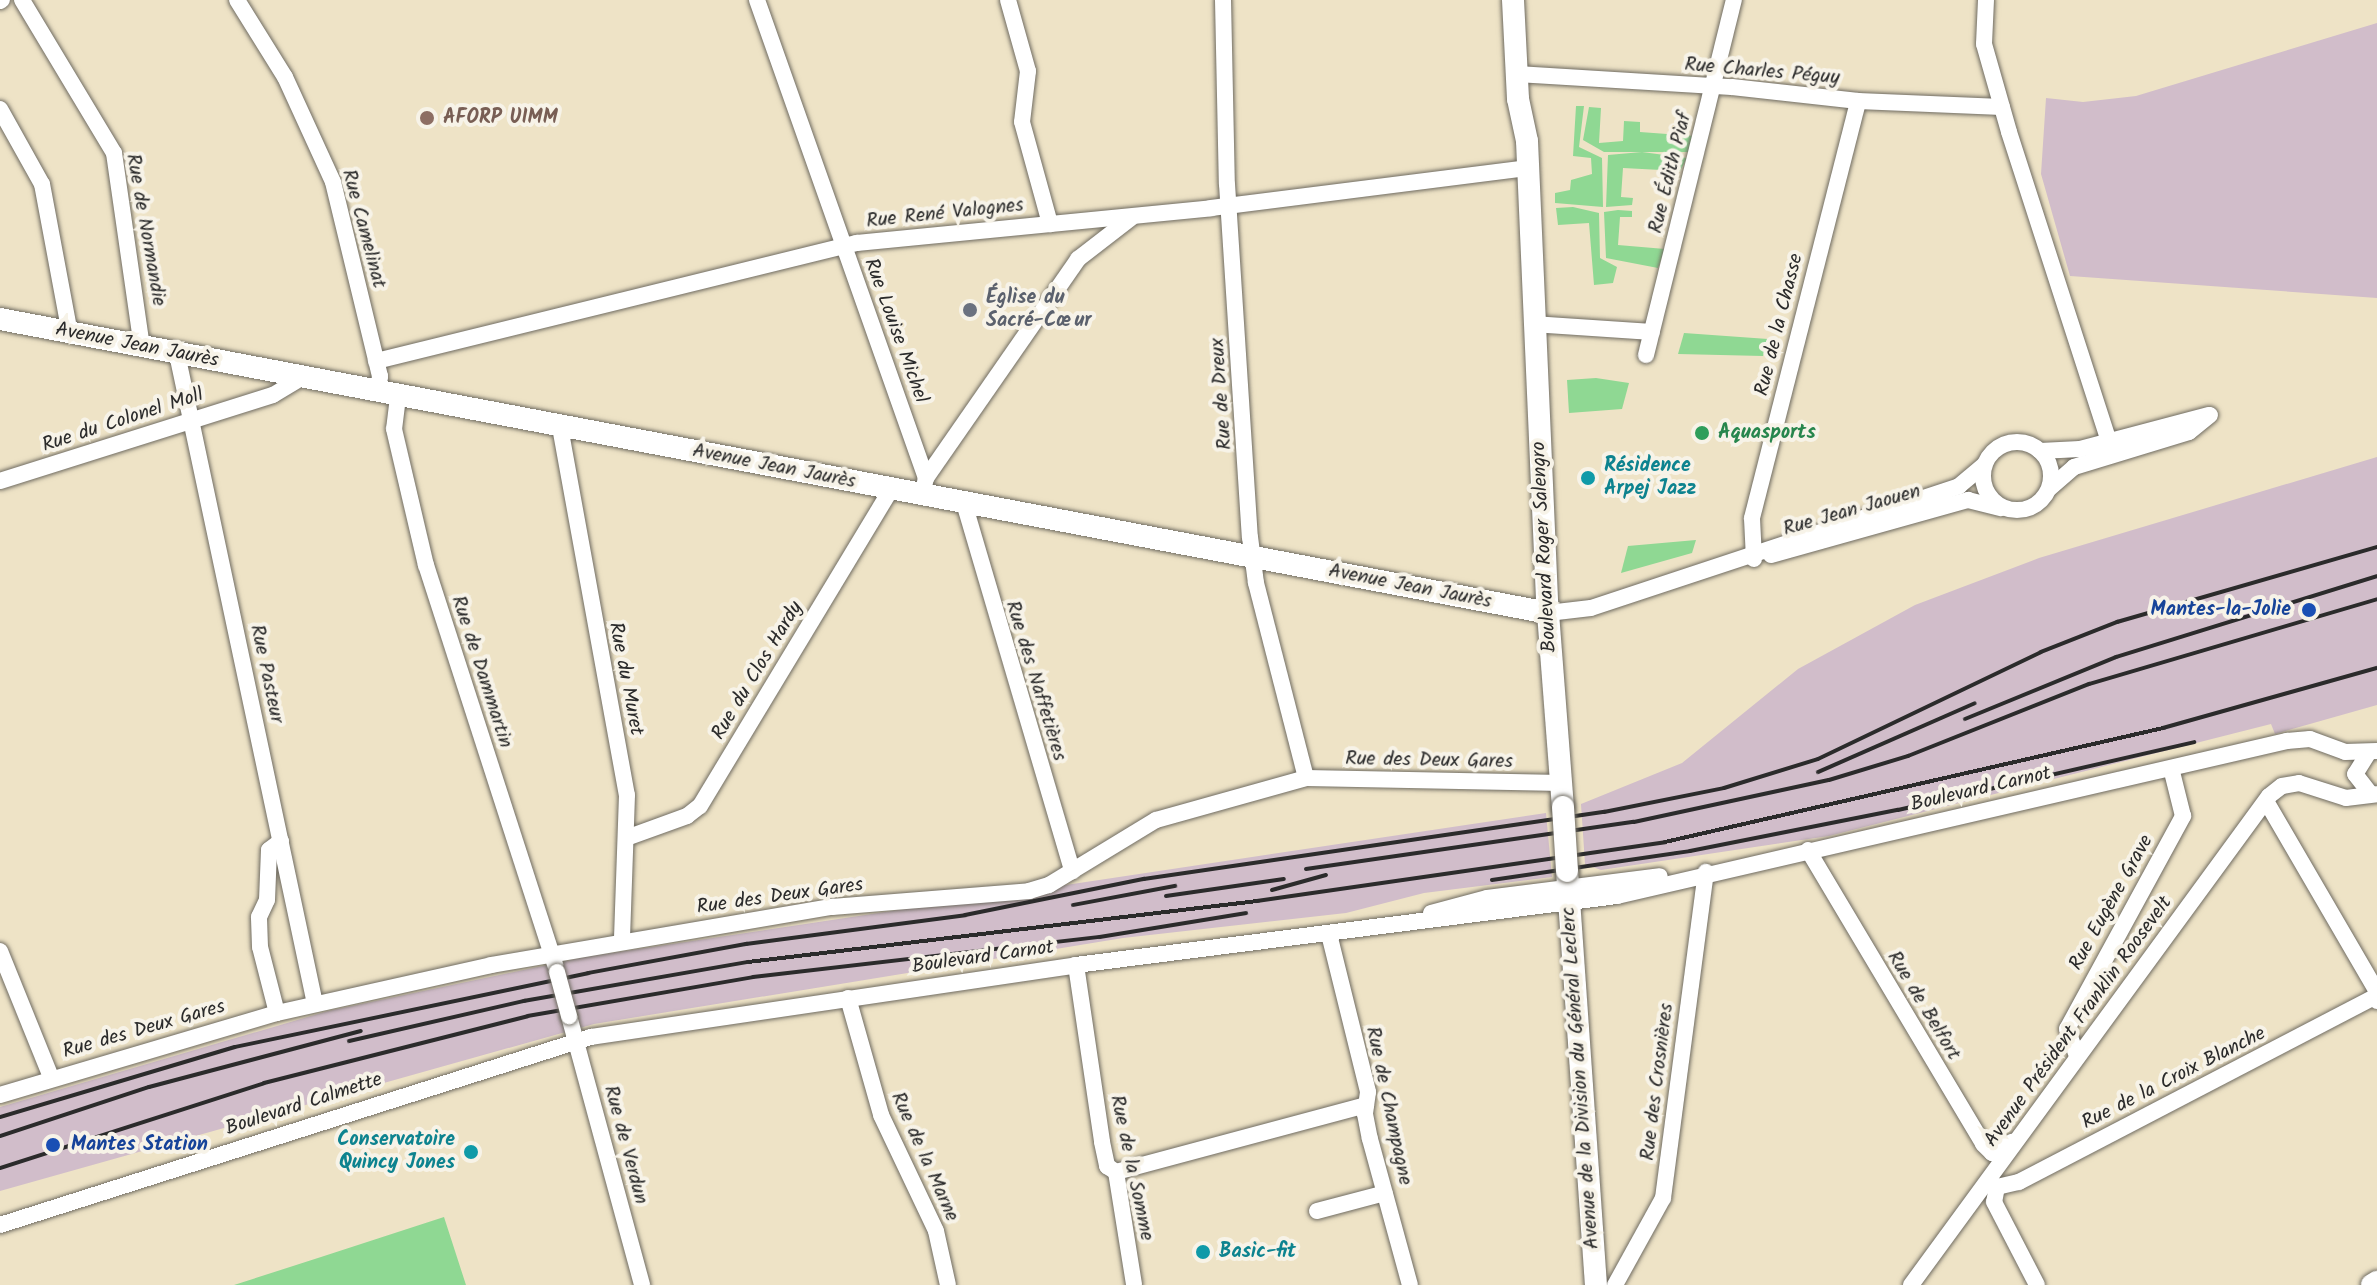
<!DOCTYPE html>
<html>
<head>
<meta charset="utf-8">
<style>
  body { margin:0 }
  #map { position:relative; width:2377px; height:1285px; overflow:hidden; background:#eee3c6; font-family:Kalam,sans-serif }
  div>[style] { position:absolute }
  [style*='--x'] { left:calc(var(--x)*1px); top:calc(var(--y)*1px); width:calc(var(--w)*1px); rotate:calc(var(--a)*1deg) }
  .industrial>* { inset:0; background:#d1bdca }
  .green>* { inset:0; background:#8fd893 }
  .roads { filter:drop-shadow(0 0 2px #6f6b61) drop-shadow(0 0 2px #6f6b61) }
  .street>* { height:16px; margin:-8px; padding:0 8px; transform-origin:8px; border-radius:8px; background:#fff }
  .street>.ring { margin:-8px; padding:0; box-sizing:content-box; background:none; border:16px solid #fff; border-radius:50% }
  .secondary>* { height:22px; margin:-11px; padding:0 11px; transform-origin:11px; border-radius:11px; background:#fff }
  .rail>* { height:4px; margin:-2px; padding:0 2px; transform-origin:2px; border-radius:2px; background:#2b2b2b }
  .bridges { filter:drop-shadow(0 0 2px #6f6b61) drop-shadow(0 0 2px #6f6b61) }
  .street-bridge>* { height:16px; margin:-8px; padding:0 8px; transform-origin:8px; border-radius:8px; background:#fff }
  .secondary-bridge>* { height:22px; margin:-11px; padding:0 11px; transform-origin:11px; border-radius:11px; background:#fff }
  .dots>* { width:22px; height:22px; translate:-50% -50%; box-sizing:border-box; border:4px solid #f7f3e8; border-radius:50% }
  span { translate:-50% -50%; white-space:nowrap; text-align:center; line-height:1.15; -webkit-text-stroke:8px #f7f3e8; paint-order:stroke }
  .street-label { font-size:20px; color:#2b2b2b }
  .education-label { font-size:20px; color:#785e54; font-weight:700 }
  .left { translate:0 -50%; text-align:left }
  .worship-label { font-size:20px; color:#5b616d; font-weight:700 }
  .leisure-label { font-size:20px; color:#27864d; font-weight:700 }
  .culture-label { font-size:20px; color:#0d838f; font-weight:700 }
  .right { translate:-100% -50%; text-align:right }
  .transit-label { font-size:20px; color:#164399; font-weight:700 }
</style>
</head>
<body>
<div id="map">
  <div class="industrial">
    <div style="clip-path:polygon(2377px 23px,2377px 298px,2070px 276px,2041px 174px,2046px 98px,2083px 102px,2136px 96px)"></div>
    <div style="clip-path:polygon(2377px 457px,2377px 705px,2275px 734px,2271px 724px,1829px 836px,1601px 870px,1585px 864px,1581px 804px,1682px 763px,1798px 669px,1915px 605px,2039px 558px)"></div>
    <div style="clip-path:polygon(1546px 813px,1552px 877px,1424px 893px,1346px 913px,1123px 938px,594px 1024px,0 1191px,0 1107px,328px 1011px,585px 957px)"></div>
  </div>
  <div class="green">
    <div style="clip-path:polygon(1576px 106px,1584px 106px,1579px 147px,1602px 158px,1603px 207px,1555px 203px,1555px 193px,1570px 190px,1571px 180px,1592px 174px,1591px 158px,1573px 156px)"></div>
    <div style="clip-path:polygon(1589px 107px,1601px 108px,1599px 143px,1623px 141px,1624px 121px,1640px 122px,1640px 132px,1694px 136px,1689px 152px,1604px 152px,1583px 140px)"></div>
    <div style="clip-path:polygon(1642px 152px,1687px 158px,1680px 171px,1623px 168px,1621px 197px,1633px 198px,1632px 205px,1606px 207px,1608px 155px)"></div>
    <div style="clip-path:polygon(1573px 207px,1599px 213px,1600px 258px,1617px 267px,1613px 283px,1594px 285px,1589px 223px,1558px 225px,1556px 208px)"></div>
    <div style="clip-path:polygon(1618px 210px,1632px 211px,1632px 217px,1620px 217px,1618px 245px,1665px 249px,1658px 268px,1606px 258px,1604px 212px)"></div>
    <div style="clip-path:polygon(1684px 333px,1768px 339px,1763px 356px,1678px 354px)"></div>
    <div style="clip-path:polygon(1596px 378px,1629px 383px,1622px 409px,1569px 413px,1567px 380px)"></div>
    <div style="clip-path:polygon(1696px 540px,1692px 553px,1621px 573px,1628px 546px)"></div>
    <div style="clip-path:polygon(444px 1217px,466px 1285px,234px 1285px,321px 1257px)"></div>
  </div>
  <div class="roads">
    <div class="street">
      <div style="--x:22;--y:0;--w:179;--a:59"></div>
      <div style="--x:114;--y:153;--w:196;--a:81.8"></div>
      <div style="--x:237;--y:0;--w:91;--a:58.1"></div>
      <div style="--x:285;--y:77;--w:115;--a:65.4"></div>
      <div style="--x:333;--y:182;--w:200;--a:76.4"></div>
      <div style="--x:380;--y:376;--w:17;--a:97"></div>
      <div style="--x:757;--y:0;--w:507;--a:70.53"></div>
      <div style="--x:926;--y:478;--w:17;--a:103"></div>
      <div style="--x:1008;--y:0;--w:74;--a:74.3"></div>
      <div style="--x:1028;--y:71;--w:51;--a:96.7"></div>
      <div style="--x:1022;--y:122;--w:106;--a:74.6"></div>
      <div style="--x:1223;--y:0;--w:184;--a:88.8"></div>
      <div style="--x:1227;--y:184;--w:354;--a:86.3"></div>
      <div style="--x:1250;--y:537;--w:46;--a:82.6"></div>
      <div style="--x:1256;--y:583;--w:201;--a:75.6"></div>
      <div style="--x:1986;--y:0;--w:44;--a:92.6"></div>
      <div style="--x:1984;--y:44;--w:91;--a:74.1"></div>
      <div style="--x:2009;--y:132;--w:338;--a:72.1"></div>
      <div style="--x:0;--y:1;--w:2;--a:-27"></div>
      <div style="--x:1517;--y:74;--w:215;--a:3.5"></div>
      <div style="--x:1732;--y:87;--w:127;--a:6.3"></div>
      <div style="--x:1858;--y:101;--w:144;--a:2.4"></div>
      <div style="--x:0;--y:109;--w:86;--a:60.8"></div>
      <div style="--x:42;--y:184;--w:152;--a:79.4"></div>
      <div style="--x:1533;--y:324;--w:119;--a:3.8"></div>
      <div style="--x:177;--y:354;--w:664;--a:78.01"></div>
      <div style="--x:1646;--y:355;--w:366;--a:-76.1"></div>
      <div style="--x:376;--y:361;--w:495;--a:-13.8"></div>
      <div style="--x:857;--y:243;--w:356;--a:-5.6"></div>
      <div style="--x:1211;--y:208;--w:320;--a:-7.2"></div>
      <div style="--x:398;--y:397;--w:32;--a:97"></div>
      <div style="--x:394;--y:429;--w:140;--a:76.8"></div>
      <div style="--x:426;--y:565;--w:420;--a:72.1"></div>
      <div style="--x:560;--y:427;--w:374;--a:79.7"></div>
      <div style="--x:627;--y:795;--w:145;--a:92"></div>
      <div class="ring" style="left:1983px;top:442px;width:52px;height:52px"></div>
      <div style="--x:2040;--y:451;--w:40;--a:-2.9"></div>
      <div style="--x:2080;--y:449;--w:133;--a:-14.8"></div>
      <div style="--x:926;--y:478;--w:267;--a:-55.2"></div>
      <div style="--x:1078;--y:259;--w:67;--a:-37.7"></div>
      <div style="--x:0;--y:481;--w:286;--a:-17.5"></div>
      <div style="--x:273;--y:395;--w:33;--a:-31"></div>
      <div style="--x:2050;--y:488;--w:32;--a:-41"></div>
      <div style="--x:2074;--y:467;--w:120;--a:-16.9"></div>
      <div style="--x:2189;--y:432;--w:27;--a:-39"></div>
      <div style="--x:964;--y:503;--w:384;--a:73.6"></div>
      <div style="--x:1771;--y:555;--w:205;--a:-15.6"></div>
      <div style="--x:1968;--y:500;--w:34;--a:14"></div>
      <div style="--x:1754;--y:559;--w:41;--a:-92.8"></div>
      <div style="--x:1752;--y:518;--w:430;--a:-75.7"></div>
      <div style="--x:1548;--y:613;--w:43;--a:-6.6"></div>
      <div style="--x:1591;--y:608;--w:388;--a:-18.3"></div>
      <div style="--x:1959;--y:486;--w:33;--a:-40"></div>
      <div style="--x:2369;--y:752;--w:26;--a:122"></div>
      <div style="--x:2355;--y:774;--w:24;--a:52"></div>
      <div style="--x:2266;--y:801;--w:219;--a:59.8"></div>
      <div style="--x:2376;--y:990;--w:11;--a:85"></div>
      <div style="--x:629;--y:837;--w:62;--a:-19.9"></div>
      <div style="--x:687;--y:816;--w:16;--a:-38"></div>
      <div style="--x:700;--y:806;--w:370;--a:-58.9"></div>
      <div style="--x:1808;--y:850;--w:342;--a:59.2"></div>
      <div style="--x:1983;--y:1144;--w:13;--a:45"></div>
      <div style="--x:1992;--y:1153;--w:23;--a:-29"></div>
      <div style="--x:1431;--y:913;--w:58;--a:-15"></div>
      <div style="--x:1487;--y:898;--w:174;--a:-7.2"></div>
      <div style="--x:1329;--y:934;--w:163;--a:76.1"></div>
      <div style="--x:1368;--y:1092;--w:22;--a:98"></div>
      <div style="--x:1365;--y:1114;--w:25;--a:79"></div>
      <div style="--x:1370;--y:1139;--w:151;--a:74.7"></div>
      <div style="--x:0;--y:951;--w:136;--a:68"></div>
      <div style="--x:1076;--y:965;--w:179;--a:81.6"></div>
      <div style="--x:1102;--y:1142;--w:25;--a:78"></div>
      <div style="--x:1107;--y:1166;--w:11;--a:34"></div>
      <div style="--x:1116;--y:1172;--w:114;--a:80.9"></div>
      <div style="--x:848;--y:998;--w:122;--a:74.2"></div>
      <div style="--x:881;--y:1115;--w:128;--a:64.6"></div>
      <div style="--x:936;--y:1231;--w:55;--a:77.5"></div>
      <div style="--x:277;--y:1013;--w:68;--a:-104.4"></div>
      <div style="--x:260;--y:947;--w:30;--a:-92"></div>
      <div style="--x:259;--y:917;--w:19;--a:-65"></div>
      <div style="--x:267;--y:900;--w:50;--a:-87.7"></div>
      <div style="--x:269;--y:850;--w:15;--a:-37"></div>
      <div style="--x:569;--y:1016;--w:279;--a:74.8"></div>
      <div style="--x:2077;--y:1056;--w:29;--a:-110"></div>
      <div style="--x:2067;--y:1029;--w:243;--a:-61.4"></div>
      <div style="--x:2183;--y:816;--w:49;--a:-104"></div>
      <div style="--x:0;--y:1095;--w:289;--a:-16.5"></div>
      <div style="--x:277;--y:1013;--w:219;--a:-12.6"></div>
      <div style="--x:491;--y:965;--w:346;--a:-9.7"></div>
      <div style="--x:832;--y:907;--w:198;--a:-4.6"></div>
      <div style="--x:1029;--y:891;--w:21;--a:-17"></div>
      <div style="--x:1049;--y:885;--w:125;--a:-31.3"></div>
      <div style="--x:1156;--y:820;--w:156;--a:-15.6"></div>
      <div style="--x:1306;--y:778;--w:256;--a:1.1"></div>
      <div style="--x:1116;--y:1172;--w:259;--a:-15"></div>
      <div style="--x:1989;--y:1181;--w:10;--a:37"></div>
      <div style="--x:1997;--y:1187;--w:23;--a:-13"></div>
      <div style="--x:2019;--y:1182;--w:403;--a:-27.5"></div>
      <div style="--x:1997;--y:1187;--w:15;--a:101"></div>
      <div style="--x:1994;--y:1202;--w:93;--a:62.6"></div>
      <div style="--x:1317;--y:1211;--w:70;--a:-14.8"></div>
      <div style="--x:0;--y:1225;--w:620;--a:-17.65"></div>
      <div style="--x:591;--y:1037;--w:490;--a:-8.4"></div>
      <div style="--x:1076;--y:965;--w:545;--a:-7.27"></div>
      <div style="--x:1617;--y:896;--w:688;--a:-13.03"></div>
      <div style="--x:2287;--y:741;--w:23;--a:-5"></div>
      <div style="--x:2310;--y:739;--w:37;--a:20"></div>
      <div style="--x:2345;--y:752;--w:32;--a:-2"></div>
      <div style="--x:1615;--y:1285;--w:99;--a:-61.1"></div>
      <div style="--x:1663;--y:1198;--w:329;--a:-82.5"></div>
      <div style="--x:1911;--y:1285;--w:606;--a:-53.79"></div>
      <div style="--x:2269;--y:796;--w:16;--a:-38"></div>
      <div style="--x:2282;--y:786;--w:17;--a:-10"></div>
      <div style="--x:2299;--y:783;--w:49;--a:17.7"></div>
      <div style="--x:2346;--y:798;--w:31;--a:-7"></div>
    </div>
    <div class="secondary">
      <div style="--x:1513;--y:0;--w:99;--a:87.1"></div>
      <div style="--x:1518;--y:99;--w:43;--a:77.9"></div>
      <div style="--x:1527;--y:141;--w:472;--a:87.5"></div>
      <div style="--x:1548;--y:613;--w:195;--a:85.6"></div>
      <div style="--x:0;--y:319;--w:1576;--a:10.75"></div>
      <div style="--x:1567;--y:871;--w:415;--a:86"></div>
      <div style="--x:2372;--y:1285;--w:6;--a:-31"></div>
    </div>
  </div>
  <div class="rail">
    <div style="--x:1965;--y:719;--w:163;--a:-22.3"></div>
    <div style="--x:2116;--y:657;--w:273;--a:-17.2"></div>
    <div style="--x:1818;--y:772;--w:171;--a:-23.7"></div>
    <div style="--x:1306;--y:869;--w:331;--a:-8.2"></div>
    <div style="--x:1634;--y:822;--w:199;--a:-12.2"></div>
    <div style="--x:1829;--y:780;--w:83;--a:-16.9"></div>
    <div style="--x:1908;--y:756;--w:195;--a:-21.7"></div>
    <div style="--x:2089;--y:684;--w:300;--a:-16.4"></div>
    <div style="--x:1492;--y:880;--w:200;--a:-8.3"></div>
    <div style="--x:1690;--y:851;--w:212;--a:-11.2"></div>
    <div style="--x:1898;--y:810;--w:304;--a:-12.9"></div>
    <div style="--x:1272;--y:890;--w:56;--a:-15.5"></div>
    <div style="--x:1166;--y:896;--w:119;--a:-8.2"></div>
    <div style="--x:1073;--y:905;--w:104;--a:-10.6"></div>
    <div style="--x:349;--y:1041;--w:180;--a:-12.9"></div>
    <div style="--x:524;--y:1001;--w:227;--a:-9.9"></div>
    <div style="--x:748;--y:962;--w:513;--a:-6.83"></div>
    <div style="--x:1257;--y:901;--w:412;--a:-8.2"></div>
    <div style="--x:1665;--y:842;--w:511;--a:-12.89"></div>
    <div style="--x:2163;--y:728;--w:222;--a:-15.7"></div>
    <div style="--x:0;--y:1117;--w:245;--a:-16.6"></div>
    <div style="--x:235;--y:1047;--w:361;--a:-11.8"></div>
    <div style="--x:588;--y:973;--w:161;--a:-10.4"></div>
    <div style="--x:746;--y:944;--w:221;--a:-7.5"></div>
    <div style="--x:965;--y:915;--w:183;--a:-11.4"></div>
    <div style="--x:1144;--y:879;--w:465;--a:-8.3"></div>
    <div style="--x:1604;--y:812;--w:122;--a:-11.3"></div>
    <div style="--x:1724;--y:788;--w:98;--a:-17.1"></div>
    <div style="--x:1818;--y:759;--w:247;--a:-25.6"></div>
    <div style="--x:2041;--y:652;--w:82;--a:-21.5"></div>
    <div style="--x:2117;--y:622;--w:271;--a:-16.1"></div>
    <div style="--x:0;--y:1136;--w:157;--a:-18.2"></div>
    <div style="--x:149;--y:1087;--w:219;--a:-14.8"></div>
    <div style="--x:0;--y:1168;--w:277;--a:-17.8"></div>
    <div style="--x:264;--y:1083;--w:272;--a:-14.2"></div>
    <div style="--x:528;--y:1016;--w:228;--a:-9.8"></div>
    <div style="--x:753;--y:977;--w:349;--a:-6.6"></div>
    <div style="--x:1100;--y:937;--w:148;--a:-9.3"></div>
  </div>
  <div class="bridges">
    <div class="street-bridge">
      <div style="--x:557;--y:972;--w:46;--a:74.7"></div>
    </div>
    <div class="secondary-bridge">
      <div style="--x:1563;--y:807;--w:64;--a:86.4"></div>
    </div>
  </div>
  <div class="dots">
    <div style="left:427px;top:118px;background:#8d6e63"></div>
    <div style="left:970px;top:310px;background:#6b7280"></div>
    <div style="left:1702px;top:433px;background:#2e9e5b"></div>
    <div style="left:1588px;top:478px;background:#0f9aa8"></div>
    <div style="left:2309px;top:610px;background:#1a4fb4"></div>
    <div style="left:53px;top:1145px;background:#1a4fb4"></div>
    <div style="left:471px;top:1152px;background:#0f9aa8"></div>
    <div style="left:1203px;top:1252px;background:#0f9aa8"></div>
  </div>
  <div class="street-label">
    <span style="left:1762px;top:72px;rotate:5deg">Rue Charles Péguy</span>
    <span style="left:1671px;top:173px;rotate:-76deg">Rue Édith Piaf</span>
    <span style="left:945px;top:214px;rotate:-6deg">Rue René Valognes</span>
    <span style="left:363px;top:229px;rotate:75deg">Rue Camelinat</span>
    <span style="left:145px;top:230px;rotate:80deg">Rue de Normandie</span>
    <span style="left:1780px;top:325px;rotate:-76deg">Rue de la Chasse</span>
    <span style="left:895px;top:331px;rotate:70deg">Rue Louise Michel</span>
    <span style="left:137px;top:346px;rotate:11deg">Avenue Jean Jaurès</span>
    <span style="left:1222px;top:394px;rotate:-94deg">Rue de Dreux</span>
    <span style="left:123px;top:421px;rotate:-18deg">Rue du Colonel Moll</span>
    <span style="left:774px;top:467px;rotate:11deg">Avenue Jean Jaurès</span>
    <span style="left:1852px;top:511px;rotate:-16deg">Rue Jean Jaouen</span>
    <span style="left:1545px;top:547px;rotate:-93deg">Boulevard Roger Salengro</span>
    <span style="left:1410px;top:587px;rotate:11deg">Avenue Jean Jaurès</span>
    <span style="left:758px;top:671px;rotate:-59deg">Rue du Clos Hardy</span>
    <span style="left:481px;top:672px;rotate:72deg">Rue de Dammartin</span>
    <span style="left:266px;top:674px;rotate:78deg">Rue Pasteur</span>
    <span style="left:625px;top:679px;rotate:79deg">Rue du Muret</span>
    <span style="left:1035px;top:681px;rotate:73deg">Rue des Naffetières</span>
    <span style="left:1429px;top:761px;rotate:1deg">Rue des Deux Gares</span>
    <span style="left:1981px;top:790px;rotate:-13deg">Boulevard Carnot</span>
    <span style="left:780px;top:897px;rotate:-8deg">Rue des Deux Gares</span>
    <span style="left:2112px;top:903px;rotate:-61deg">Rue Eugène Grave</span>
    <span style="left:983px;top:958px;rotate:-8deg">Boulevard Carnot</span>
    <span style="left:1923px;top:1006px;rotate:59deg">Rue de Belfort</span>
    <span style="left:2079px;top:1022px;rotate:-54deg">Avenue Président Franklin Roosevelt</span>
    <span style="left:144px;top:1030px;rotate:-16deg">Rue des Deux Gares</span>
    <span style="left:1581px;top:1078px;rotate:-94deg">Avenue de la Division du Général Leclerc</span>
    <span style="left:2174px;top:1079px;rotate:-27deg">Rue de la Croix Blanche</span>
    <span style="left:1658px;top:1082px;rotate:-83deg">Rue des Crosnières</span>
    <span style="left:304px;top:1105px;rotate:-18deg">Boulevard Calmette</span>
    <span style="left:1388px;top:1106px;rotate:78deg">Rue de Champagne</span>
    <span style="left:625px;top:1145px;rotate:75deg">Rue de Verdun</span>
    <span style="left:924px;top:1157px;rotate:66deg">Rue de la Marne</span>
    <span style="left:1131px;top:1168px;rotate:78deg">Rue de la Somme</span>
  </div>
  <div class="education-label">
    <span class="left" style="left:443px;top:118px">AFORP UIMM</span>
  </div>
  <div class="worship-label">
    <span class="left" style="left:986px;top:310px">Église du<br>Sacré-Cœur</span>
  </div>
  <div class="leisure-label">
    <span class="left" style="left:1718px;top:433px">Aquasports</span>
  </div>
  <div class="culture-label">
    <span class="left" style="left:1604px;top:478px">Résidence<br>Arpej Jazz</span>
    <span class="right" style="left:455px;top:1152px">Conservatoire<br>Quincy Jones</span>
    <span class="left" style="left:1219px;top:1252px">Basic-fit</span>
  </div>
  <div class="transit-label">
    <span class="right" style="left:2291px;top:610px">Mantes-la-Jolie</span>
    <span class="left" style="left:71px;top:1145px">Mantes Station</span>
  </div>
</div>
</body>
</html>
